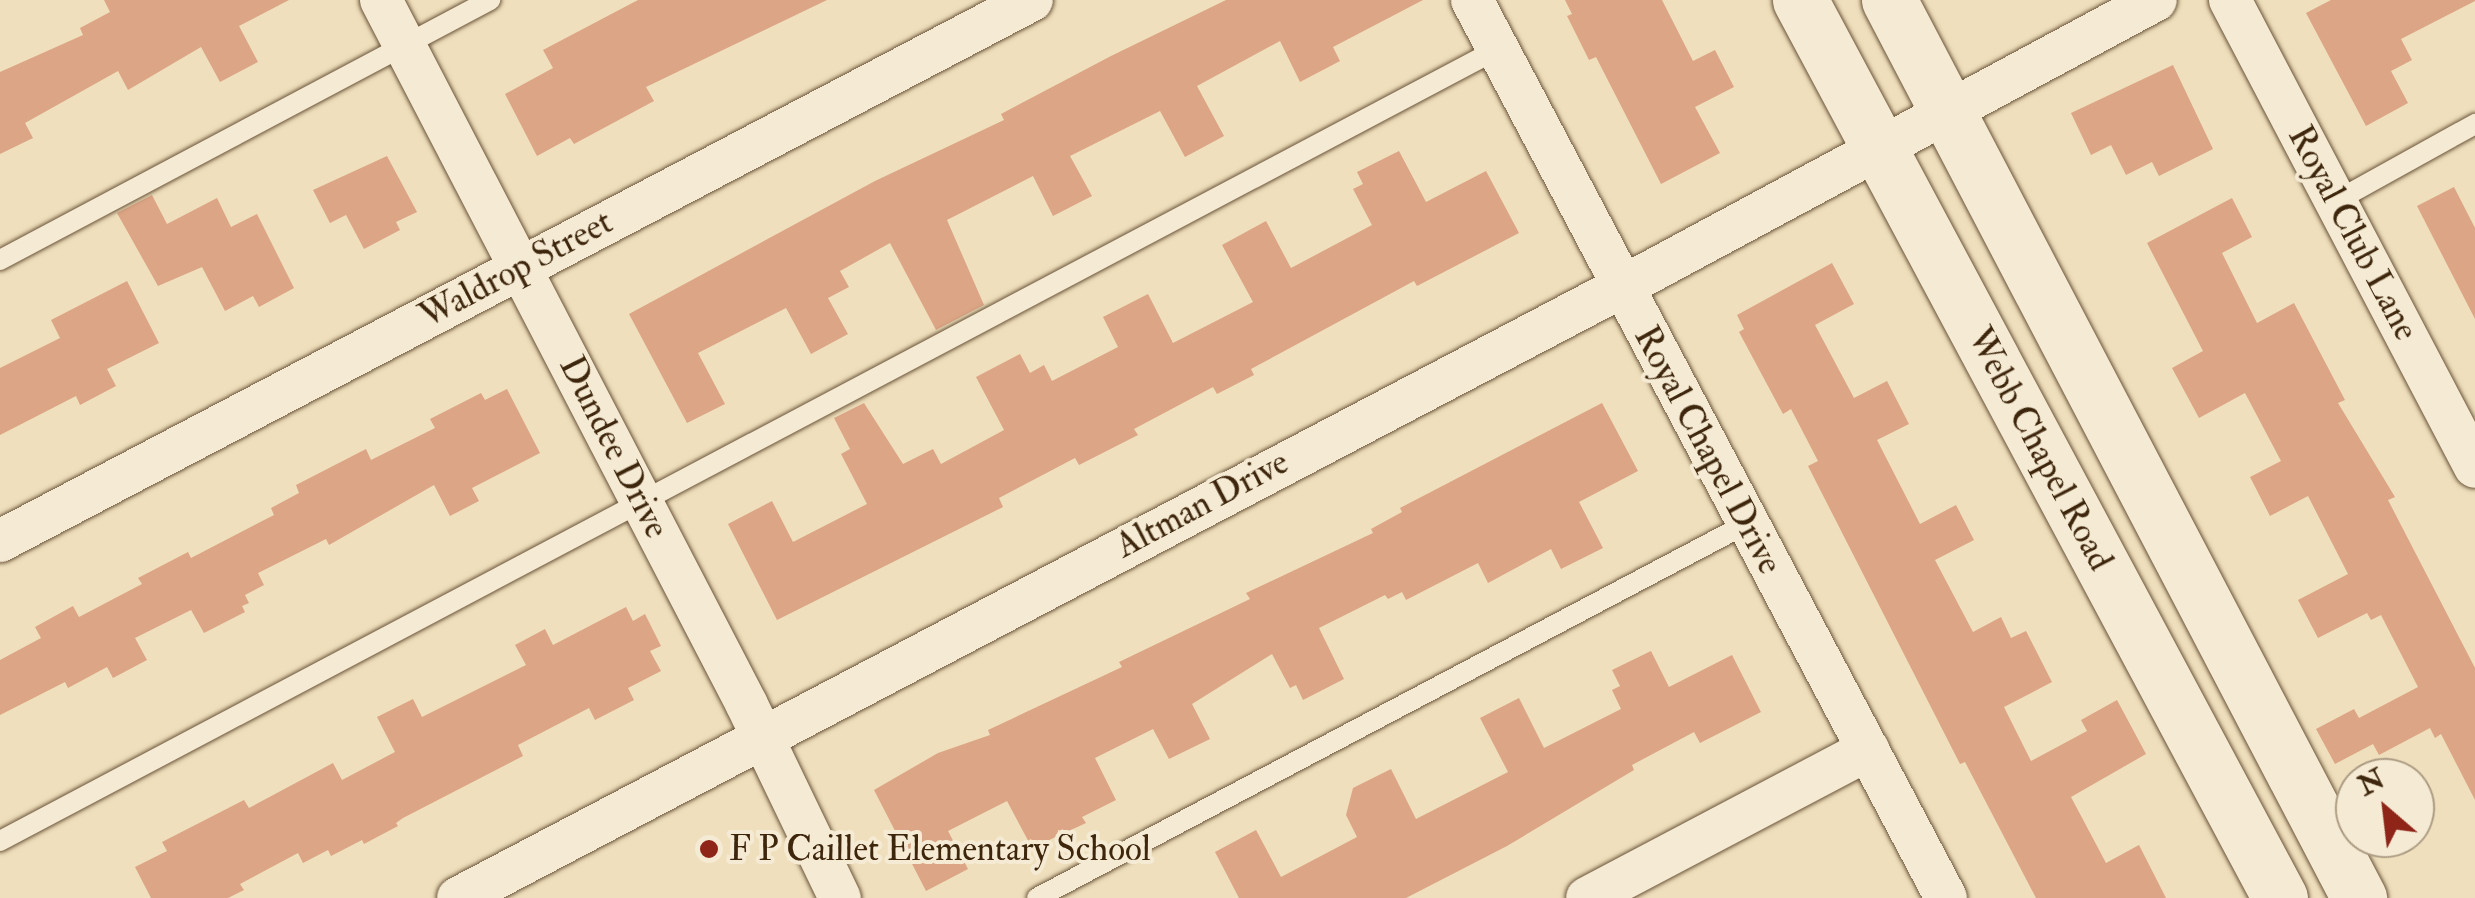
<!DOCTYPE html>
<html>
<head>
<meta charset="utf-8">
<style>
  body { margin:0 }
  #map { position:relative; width:2475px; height:898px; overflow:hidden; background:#efdfbc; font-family:"IM FELL Double Pica",serif }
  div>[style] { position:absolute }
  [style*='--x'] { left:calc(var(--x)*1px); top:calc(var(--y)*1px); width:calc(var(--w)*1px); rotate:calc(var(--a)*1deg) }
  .building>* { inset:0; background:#dca585 }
  .roads { filter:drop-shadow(0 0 2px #6a5439) drop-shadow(0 0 2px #6a5439) }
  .lane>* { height:20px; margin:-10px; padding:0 10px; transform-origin:10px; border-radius:10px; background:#f5ead3 }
  .street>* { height:42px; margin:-21px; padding:0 21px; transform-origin:21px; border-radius:21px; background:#f5ead3 }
  .secondary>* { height:55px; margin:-27.5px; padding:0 27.5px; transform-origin:27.5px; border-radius:27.5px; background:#f5ead3 }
  .dots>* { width:28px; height:28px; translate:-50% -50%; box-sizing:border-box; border:5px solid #f5ead3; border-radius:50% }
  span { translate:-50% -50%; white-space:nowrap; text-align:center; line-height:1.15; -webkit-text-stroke:8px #f5ead3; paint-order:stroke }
  .street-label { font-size:35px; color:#3e260d }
  .poi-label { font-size:35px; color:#3e260d }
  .left { translate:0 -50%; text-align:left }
  .north { position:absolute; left:2335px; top:758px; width:100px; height:100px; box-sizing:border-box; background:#f5ead3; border:2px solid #ac9c84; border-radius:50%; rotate:332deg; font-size:28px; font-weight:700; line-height:40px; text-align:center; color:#3e260d }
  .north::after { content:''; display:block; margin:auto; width:35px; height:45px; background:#8f2418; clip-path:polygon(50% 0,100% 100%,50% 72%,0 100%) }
</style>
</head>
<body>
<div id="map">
  <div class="building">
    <div style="clip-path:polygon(104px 0,289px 0,239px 26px,258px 62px,220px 82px,201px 47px,128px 90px,118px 71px,25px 123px,33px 138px,0 154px,0 72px,83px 35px,80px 28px,110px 12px)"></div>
    <div style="clip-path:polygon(638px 0,827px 0,646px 87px,654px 101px,574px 144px,570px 138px,537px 156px,505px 94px,553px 68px,543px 50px)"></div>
    <div style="clip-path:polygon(1226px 0,1423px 0,1333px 47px,1340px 61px,1300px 82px,1280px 41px,1197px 86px,1224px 136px,1185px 157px,1160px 111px,1070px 156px,1092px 196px,1053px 216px,1033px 176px,947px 220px,984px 305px,936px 330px,890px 243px,840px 271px,849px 287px,828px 298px,848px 334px,811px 354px,786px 308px,698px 353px,725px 404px,687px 423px,629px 314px,875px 181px,1004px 120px,1001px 114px,1111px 56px)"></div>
    <div style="clip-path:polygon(1565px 0,1662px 0,1693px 61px,1715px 50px,1734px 87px,1695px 107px,1720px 153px,1661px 184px,1596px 57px,1589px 60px,1567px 16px,1572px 14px)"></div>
    <div style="clip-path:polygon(2331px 0,2475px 0,2475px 1px,2401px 39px,2412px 60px,2391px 71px,2408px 103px,2366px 126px,2306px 13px)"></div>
    <div style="clip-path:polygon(2173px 65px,2213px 149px,2159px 176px,2152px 162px,2126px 175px,2111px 145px,2091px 155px,2071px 113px)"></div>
    <div style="clip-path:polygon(1399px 151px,1426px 202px,1486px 171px,1519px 233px,1417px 286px,1414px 281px,1251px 369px,1254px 375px,1217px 394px,1213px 387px,1134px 429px,1138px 435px,1079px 465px,1075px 458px,999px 498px,1003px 507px,777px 620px,728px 524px,772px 501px,793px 542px,867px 504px,841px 454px,850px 449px,834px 418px,864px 403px,903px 464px,933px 449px,941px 464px,1004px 430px,976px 377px,1020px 354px,1030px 373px,1044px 365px,1052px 381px,1118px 347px,1103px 317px,1148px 294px,1173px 343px,1253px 302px,1222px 245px,1266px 221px,1291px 268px,1372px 225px,1353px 189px,1363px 184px,1357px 172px)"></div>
    <div style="clip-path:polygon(387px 156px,417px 212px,396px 222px,400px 230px,364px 249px,346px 215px,330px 223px,313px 190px)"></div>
    <div style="clip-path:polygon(2454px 187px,2475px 228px,2475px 319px,2417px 206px)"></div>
    <div style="clip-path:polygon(152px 195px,167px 224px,217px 198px,231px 227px,257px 214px,294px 288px,259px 307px,253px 296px,225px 311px,202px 267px,158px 286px,117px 213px)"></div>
    <div style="clip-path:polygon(2232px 198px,2252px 237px,2222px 253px,2257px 323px,2294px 303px,2345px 400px,2338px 403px,2395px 497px,2388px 500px,2475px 668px,2475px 800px,2441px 734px,2435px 738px,2430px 728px,2379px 755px,2373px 744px,2335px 764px,2316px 729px,2354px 709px,2359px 718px,2418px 687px,2381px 615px,2371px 620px,2367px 613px,2318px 638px,2298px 600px,2348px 574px,2308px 496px,2270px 516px,2250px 477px,2281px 461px,2245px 393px,2199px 418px,2172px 368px,2203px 351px,2147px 243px)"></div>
    <div style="clip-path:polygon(1832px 263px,1854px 304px,1815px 325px,1854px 398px,1887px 381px,1909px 424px,1877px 440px,1920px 524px,1956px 505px,1974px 540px,1935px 560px,1973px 632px,2001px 617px,2011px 638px,2026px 631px,2052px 682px,2004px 707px,2031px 761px,2087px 731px,2081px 720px,2117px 700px,2146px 754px,2071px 797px,2106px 863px,2139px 845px,2166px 898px,2036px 898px,1965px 762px,1960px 764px,1808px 466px,1818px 461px,1791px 409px,1783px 414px,1739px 332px,1744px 329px,1737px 315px)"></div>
    <div style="clip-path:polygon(127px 281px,159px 343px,107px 369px,116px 386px,80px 405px,76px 396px,0 435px,0 368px,60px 338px,51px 320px)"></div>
    <div style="clip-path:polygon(507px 389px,540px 453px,472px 488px,479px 501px,450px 516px,434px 485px,329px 545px,326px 539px,258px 573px,264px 585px,245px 595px,249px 603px,242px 606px,245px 612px,204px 633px,191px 610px,135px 638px,147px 660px,113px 678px,107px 667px,68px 688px,65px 682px,0 715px,0 660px,41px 638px,35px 627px,73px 606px,79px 617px,142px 584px,138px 578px,188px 552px,191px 558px,274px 515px,271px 508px,299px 493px,296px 485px,366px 449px,371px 460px,435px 428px,430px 419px,481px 393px,485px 400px)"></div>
    <div style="clip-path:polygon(1602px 403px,1638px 471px,1579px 502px,1603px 548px,1561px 569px,1551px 549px,1488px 583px,1478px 563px,1406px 600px,1402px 592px,1388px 599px,1385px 595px,1319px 628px,1344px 679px,1303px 700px,1296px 685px,1290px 688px,1272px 654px,1192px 704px,1210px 739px,1169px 759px,1153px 729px,1095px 758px,1116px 800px,1082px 817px,1086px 823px,1032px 848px,1007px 801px,948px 831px,968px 869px,926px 891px,874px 790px,938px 753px,990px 735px,988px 730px,1122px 667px,1119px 662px,1250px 599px,1246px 593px,1373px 533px,1371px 529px,1402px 512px,1400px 508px)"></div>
    <div style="clip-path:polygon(626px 607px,633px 621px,645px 614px,661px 646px,650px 651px,661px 671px,628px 688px,634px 700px,595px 720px,589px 708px,518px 745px,523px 756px,403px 818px,396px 823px,398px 826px,364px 844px,362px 840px,331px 856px,328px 850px,303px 863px,298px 853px,240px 884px,244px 890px,228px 898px,151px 898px,135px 867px,167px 851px,162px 842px,244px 800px,249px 808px,333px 763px,342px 780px,395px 752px,377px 717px,413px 699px,422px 717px,526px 665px,515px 645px,545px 629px,553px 645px)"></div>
    <div style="clip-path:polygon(1651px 651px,1669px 687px,1732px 655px,1761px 712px,1700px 743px,1694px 732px,1632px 765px,1634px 770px,1507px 846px,1406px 898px,1239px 898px,1215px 852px,1256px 830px,1281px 877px,1357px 837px,1346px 815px,1353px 788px,1391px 769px,1416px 819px,1508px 772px,1480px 718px,1519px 698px,1544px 748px,1621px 709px,1612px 690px,1620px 686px,1612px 670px)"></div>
  </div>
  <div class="roads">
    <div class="lane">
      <div style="--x:2338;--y:200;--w:157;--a:-29"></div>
      <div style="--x:0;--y:260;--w:555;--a:-27.95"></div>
      <div style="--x:0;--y:841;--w:1694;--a:-27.87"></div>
      <div style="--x:1037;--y:898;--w:802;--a:-27.81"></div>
    </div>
    <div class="street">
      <div style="--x:381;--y:0;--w:794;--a:62.56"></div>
      <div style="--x:747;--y:705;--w:214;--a:64.3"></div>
      <div style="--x:1472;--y:0;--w:1015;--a:62.17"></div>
      <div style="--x:2230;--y:0;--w:527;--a:62.32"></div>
      <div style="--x:0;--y:541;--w:1165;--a:-27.66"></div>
      <div style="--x:458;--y:898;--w:1315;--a:-27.7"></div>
      <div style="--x:1622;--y:287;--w:606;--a:-28.26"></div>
      <div style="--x:1587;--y:898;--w:318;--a:-27.8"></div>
    </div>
    <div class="secondary">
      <div style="--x:1800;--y:0;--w:1018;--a:61.87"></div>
      <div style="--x:1889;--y:0;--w:1014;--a:62.37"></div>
    </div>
  </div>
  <div class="dots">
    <div style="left:709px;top:849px;background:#8f2418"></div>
  </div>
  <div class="street-label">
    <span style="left:2353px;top:233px;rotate:62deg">Royal Club Lane</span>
    <span style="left:516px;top:269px;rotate:-28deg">Waldrop Street</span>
    <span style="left:614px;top:447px;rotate:63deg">Dundee Drive</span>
    <span style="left:2040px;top:449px;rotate:62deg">Webb Chapel Road</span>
    <span style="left:1708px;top:450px;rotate:62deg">Royal Chapel Drive</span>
    <span style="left:1202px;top:504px;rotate:-28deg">Altman Drive</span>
  </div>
  <div class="poi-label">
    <span class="left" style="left:729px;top:849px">F P Caillet Elementary School</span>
  </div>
  <div class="north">N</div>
</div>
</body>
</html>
